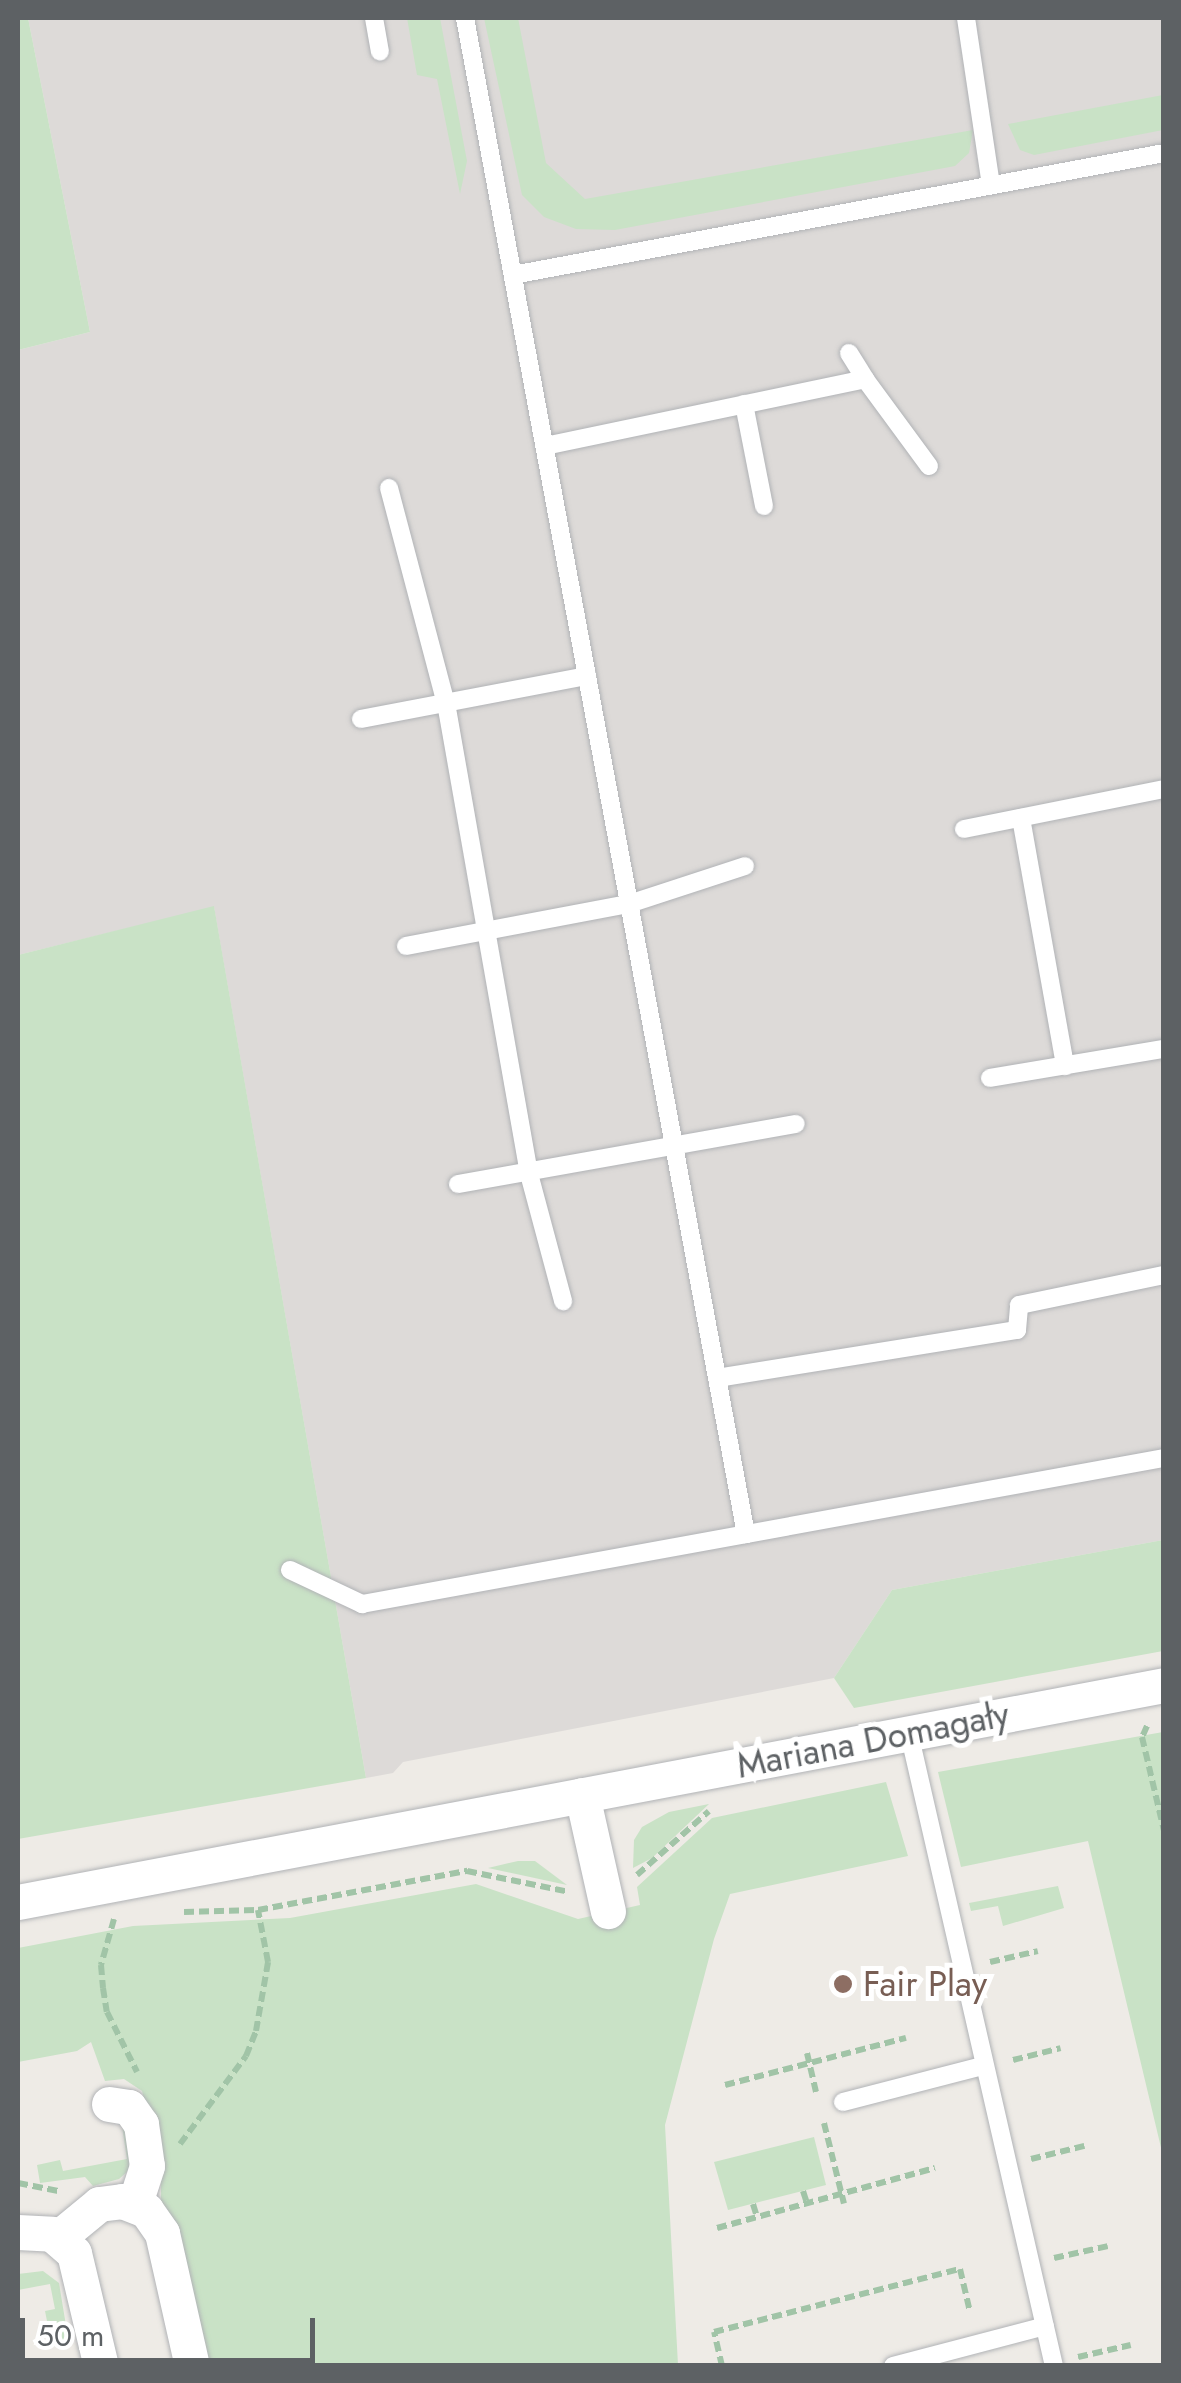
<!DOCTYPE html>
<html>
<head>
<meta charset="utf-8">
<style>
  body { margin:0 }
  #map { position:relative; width:1181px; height:2383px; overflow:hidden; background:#eeebe6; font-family:Jost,sans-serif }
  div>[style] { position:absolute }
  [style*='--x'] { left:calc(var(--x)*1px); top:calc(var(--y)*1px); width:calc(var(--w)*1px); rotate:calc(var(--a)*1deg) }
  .industrial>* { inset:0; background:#dddad8 }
  .green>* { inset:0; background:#c9e2c6 }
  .path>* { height:6px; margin-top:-3px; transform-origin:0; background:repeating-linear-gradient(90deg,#a1c4a7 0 10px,transparent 0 15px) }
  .roads { filter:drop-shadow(0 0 2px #b1b3b6) drop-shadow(0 0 2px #b1b3b6) }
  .lane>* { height:18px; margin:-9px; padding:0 9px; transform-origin:9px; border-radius:9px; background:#fff }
  .street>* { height:35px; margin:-17.5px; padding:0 17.5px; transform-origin:17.5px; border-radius:17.5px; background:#fff }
  .dots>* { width:28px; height:28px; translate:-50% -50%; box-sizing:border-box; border:5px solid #fff; border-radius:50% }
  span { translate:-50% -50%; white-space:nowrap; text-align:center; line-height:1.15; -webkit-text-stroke:10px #fff; paint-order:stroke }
  .street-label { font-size:35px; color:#5d6164 }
  .education-label { font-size:35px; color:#785e54 }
  .left { translate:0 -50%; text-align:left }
  .frame { position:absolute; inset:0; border:20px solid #5d6164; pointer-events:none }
  .scale { position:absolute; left:20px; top:2318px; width:295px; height:45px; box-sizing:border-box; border:5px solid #5d6164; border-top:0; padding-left:12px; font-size:30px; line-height:35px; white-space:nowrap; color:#5d6164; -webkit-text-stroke:8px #fff; paint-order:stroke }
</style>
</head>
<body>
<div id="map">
  <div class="industrial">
    <div style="clip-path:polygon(28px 18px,1163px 18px,1163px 1540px,892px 1590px,834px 1678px,403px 1762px,393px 1773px,366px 1778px,214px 907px,18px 955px,18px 350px,90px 332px)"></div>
  </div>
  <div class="green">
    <div style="clip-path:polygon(18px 18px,28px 18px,90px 332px,18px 350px)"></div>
    <div style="clip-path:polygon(407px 18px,440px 18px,467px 161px,460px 194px,437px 79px,417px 75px)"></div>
    <div style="clip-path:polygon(484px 18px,518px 18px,546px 163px,585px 199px,973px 130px,969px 153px,955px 166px,615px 230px,576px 229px,544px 217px,522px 195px)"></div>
    <div style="clip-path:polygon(1163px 95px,1163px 130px,1034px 155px,1020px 150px,1008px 124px)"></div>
    <div style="clip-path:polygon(214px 906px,366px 1778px,18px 1839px,18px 955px)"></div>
    <div style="clip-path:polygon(1163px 1540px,1163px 1651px,854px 1708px,834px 1678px,892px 1590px)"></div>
    <div style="clip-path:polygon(1163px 1732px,1164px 1732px,1163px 2156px,1088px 1841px,961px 1867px,938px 1772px)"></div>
    <div style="clip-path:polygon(886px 1782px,908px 1856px,730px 1894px,714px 1939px,665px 2125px,678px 2365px,207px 2365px,161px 2202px,161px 2159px,142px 2091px,124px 2079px,105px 2081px,91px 2042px,77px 2051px,18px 2062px,18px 1948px,133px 1926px,290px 1918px,476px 1884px,578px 1919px,640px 1905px,637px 1887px,712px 1818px)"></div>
    <div style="clip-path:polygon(709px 1804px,652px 1858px,633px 1868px,634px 1840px,642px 1827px,669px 1812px)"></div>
    <div style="clip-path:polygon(535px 1861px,567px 1885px,488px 1868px,518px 1861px)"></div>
    <div style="clip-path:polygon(1058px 1886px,1064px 1908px,1003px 1926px,998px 1906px,971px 1911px,969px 1903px)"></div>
    <div style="clip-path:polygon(122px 2126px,134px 2141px,129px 2170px,119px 2179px,93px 2186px,85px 2177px,40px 2183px,37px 2165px,60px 2160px,63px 2171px,127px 2159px)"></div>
    <div style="clip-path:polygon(814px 2137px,826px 2185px,728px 2210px,714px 2162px)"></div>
    <div style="clip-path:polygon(43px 2271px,59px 2283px,69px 2344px,52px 2346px,45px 2311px,55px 2309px,50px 2284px,18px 2290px,18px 2274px)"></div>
  </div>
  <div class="path">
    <div style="--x:1147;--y:1726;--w:12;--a:114"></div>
    <div style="--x:1142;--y:1737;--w:97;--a:76.8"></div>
    <div style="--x:637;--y:1875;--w:96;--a:-41.6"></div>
    <div style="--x:184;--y:1912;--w:74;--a:-1.5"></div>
    <div style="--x:258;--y:1910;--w:213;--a:-10.6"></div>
    <div style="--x:467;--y:1871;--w:104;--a:11.6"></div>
    <div style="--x:114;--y:1919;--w:48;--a:105.8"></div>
    <div style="--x:101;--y:1965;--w:23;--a:85"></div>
    <div style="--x:103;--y:1988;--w:24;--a:81"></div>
    <div style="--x:107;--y:2012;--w:67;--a:63.4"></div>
    <div style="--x:990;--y:1962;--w:49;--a:-12.9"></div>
    <div style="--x:807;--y:2053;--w:40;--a:77"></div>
    <div style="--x:1013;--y:2060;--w:49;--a:-14"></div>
    <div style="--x:725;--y:2085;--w:187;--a:-14.6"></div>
    <div style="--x:824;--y:2123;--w:83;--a:76.1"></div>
    <div style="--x:180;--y:2144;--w:110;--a:-53.1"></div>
    <div style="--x:246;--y:2056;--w:27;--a:-68"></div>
    <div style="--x:256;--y:2031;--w:70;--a:-80.1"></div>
    <div style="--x:268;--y:1962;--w:53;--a:-100.9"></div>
    <div style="--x:1031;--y:2159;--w:55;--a:-13.8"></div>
    <div style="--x:18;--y:2183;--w:41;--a:11.3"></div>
    <div style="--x:803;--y:2191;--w:13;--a:72"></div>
    <div style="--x:753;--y:2204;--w:14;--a:73"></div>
    <div style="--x:717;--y:2228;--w:226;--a:-15.4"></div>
    <div style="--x:1054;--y:2258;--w:55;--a:-12.5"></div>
    <div style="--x:1078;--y:2357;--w:54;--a:-12.8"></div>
    <div style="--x:722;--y:2366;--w:35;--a:-103"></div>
    <div style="--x:714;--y:2332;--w:254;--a:-14.4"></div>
    <div style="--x:960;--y:2269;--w:44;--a:76.9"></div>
  </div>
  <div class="roads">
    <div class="lane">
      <div style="--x:374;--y:18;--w:34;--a:80"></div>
      <div style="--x:465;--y:18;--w:1542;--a:79.5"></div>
      <div style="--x:966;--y:18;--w:169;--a:81.5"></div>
      <div style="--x:513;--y:275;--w:662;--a:-10.61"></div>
      <div style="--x:849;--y:353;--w:31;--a:58"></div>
      <div style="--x:744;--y:404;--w:104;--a:78.9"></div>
      <div style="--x:545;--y:446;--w:327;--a:-11.8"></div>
      <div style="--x:865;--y:379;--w:108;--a:53.7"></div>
      <div style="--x:389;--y:488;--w:222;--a:75.2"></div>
      <div style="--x:446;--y:703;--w:474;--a:80"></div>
      <div style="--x:528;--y:1170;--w:136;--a:75"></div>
      <div style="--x:361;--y:719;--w:230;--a:-10.8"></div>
      <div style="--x:1021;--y:818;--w:252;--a:79.9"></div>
      <div style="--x:964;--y:829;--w:204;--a:-11.3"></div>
      <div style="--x:406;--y:946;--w:227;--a:-10.7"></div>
      <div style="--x:629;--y:904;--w:122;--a:-18.1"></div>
      <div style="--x:990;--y:1078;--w:176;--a:-9.5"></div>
      <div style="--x:458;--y:1184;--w:343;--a:-10.1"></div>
      <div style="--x:717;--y:1378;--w:304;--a:-9.1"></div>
      <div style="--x:1017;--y:1330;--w:25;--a:-85"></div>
      <div style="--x:1019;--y:1305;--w:148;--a:-11.7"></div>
      <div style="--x:290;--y:1570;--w:80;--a:25.3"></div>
      <div style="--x:362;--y:1604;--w:815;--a:-10.32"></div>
      <div style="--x:909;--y:1733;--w:649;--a:77.1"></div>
      <div style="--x:843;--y:2102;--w:144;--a:-14.5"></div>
      <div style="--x:893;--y:2366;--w:157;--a:-14.7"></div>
    </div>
    <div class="street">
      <div style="--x:582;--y:1795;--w:119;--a:77.4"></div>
      <div style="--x:18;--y:1902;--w:1166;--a:-10.72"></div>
      <div style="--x:109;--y:2104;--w:20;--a:9"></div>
      <div style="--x:129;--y:2107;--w:21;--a:55"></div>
      <div style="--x:141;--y:2124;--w:42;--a:81.9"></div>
      <div style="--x:147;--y:2166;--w:39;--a:108"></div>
      <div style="--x:18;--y:2232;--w:34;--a:3"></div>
      <div style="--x:52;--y:2234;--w:29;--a:41"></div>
      <div style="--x:74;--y:2253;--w:116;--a:76.6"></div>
      <div style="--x:59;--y:2237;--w:52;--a:-39.5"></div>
      <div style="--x:99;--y:2204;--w:23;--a:-7"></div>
      <div style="--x:122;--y:2201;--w:26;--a:21"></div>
      <div style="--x:146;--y:2210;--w:28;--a:55"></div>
      <div style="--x:162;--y:2233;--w:136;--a:77.3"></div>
    </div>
  </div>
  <div class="dots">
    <div style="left:843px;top:1984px;background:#8d6e63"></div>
  </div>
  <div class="street-label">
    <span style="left:873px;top:1740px;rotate:-11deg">Mariana Domagały</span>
  </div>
  <div class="education-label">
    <span class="left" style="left:863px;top:1984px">Fair Play</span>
  </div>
  <div class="frame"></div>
  <div class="scale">50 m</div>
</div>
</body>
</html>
